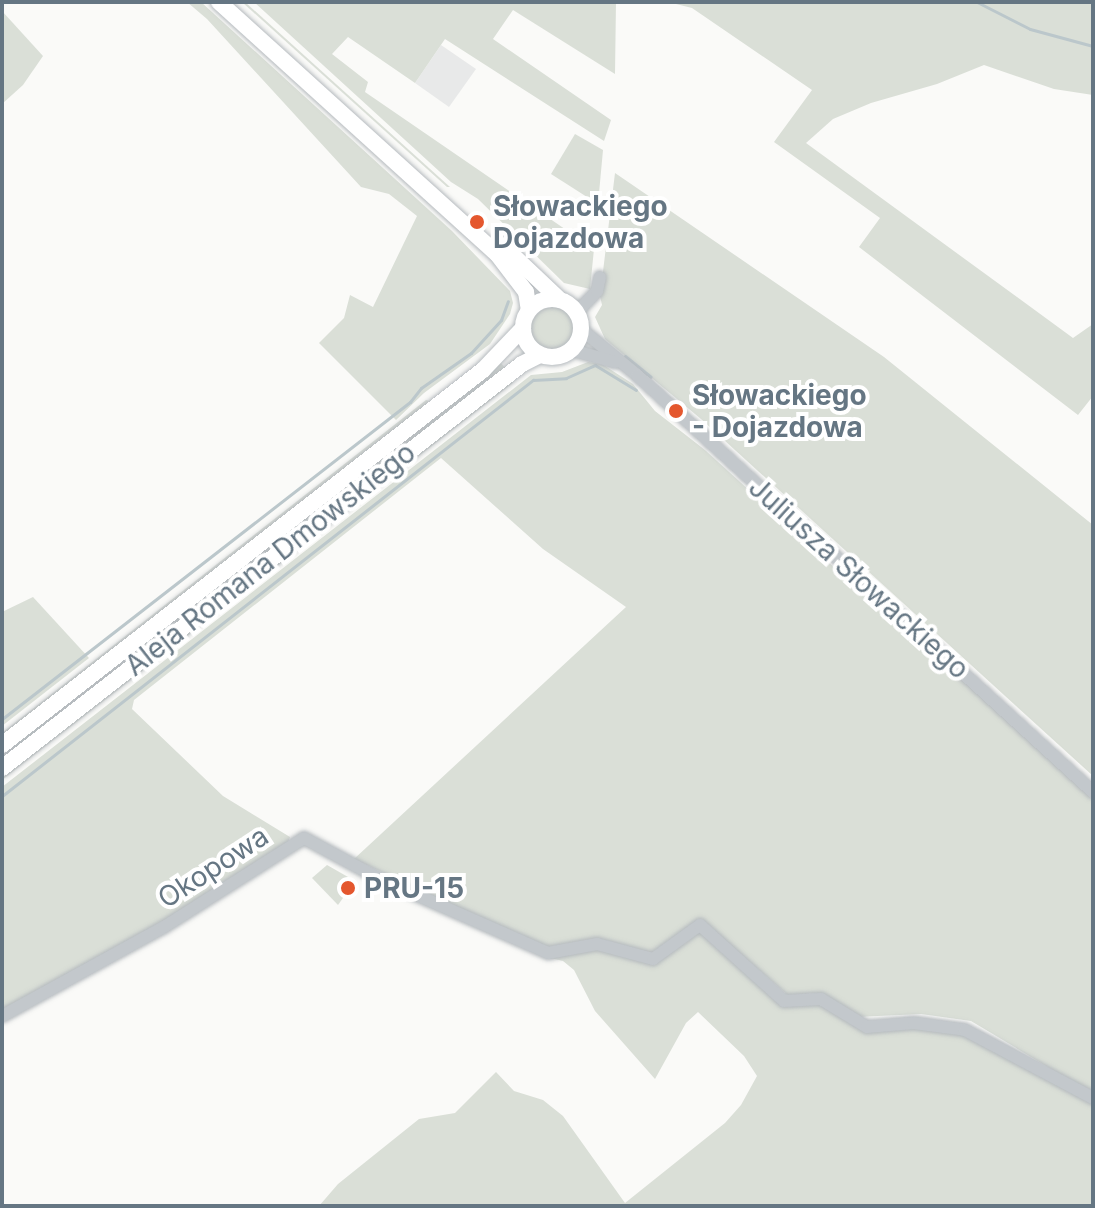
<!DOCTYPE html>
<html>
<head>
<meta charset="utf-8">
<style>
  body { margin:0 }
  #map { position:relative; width:1095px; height:1208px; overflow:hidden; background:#fafaf8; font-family:Inter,sans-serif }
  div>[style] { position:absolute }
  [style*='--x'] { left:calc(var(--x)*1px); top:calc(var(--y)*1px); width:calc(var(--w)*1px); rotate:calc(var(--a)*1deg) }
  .built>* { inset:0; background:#e8e9e9 }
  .green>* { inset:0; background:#dadfd7 }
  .round { border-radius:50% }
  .stream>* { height:3px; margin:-1.5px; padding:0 1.5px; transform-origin:1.5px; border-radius:1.5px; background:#bbc7cb }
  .roads { filter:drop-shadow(0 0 2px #b5babe) drop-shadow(0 0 2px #b5babe) }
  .minor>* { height:12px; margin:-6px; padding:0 6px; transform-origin:6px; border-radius:6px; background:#c3c8cc }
  .major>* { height:16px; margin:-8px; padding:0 8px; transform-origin:8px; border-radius:8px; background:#fff }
  .major>.ring { margin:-8px; padding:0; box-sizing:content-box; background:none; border:16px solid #fff; border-radius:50% }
  .dots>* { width:22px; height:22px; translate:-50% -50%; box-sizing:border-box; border:4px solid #fff; border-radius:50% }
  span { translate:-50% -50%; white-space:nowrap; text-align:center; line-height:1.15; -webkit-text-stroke:8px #fff; paint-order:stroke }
  .poi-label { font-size:28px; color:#657683; font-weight:700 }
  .left { translate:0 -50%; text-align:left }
  .street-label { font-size:28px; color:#657683 }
  .frame { position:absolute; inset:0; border:4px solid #657683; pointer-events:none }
</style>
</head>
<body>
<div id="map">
  <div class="built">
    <div style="clip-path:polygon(441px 45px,476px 69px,449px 107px,415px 83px)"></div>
  </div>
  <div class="green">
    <div style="clip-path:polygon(187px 2px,201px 2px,452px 231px,510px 291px,513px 303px,510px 314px,490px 344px,424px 393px,396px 420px,319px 343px,344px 318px,350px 295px,373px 307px,417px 216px,389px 194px,361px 187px,207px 19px)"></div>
    <div style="clip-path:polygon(242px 2px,245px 2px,450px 187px,447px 187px)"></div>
    <div style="clip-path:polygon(254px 2px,616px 2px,615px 74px,513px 10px,493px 39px,611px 120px,604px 141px,445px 39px,415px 83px,348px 37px,332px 54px,368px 82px,365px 92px,594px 249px,590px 289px,564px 283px,478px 199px,451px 182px)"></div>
    <div style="clip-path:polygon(668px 2px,1093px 2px,1093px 95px,1054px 89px,984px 65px,937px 84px,871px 103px,833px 119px,806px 143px,1073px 338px,1093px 324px,1093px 396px,1078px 415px,859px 247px,880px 218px,774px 142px,812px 90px,692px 8px)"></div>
    <div style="clip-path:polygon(2px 11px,43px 56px,23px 85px,2px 104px)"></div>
    <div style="clip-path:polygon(575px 134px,603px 150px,598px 204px,551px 174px)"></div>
    <div style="clip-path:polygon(615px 173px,884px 357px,1093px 525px,1093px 776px,701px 419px,605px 339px,595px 317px,602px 305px,600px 296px)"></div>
    <div class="round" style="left:531px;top:307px;width:44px;height:44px"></div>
    <div style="clip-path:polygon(588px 362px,602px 364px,633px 384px,655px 411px,705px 450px,837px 570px,841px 569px,1093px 800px,1093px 1094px,971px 1021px,921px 1014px,856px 1017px,825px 996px,811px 993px,790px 997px,705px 923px,696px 929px,782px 1003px,821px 1002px,852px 1023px,965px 1034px,1093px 1104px,1093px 1206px,319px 1206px,338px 1184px,419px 1119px,455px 1113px,496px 1072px,514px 1091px,543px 1100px,563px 1116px,625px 1203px,725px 1123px,741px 1105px,757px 1076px,744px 1056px,698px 1012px,686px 1023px,655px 1079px,595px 1011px,574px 970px,563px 961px,546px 957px,518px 936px,354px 859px,626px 607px,543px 549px,441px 458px,134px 700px,132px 709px,223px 796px,290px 837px,287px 845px,172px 918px,2px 1013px,2px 787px,531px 375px,562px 372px)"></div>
    <div style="clip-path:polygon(501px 363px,506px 369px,2px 761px,2px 752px)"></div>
    <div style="clip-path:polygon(514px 379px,513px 383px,2px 780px,2px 775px)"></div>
    <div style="clip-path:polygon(426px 400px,429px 401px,418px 415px,2px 738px,2px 733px)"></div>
    <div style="clip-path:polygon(33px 597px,89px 658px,2px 726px,2px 612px)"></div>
    <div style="clip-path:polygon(327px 865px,355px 881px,338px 905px,312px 878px)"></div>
  </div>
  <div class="stream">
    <div style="--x:694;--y:2;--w:21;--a:0"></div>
    <div style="--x:977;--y:2;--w:59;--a:27"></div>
    <div style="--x:1030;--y:29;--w:65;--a:15.1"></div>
    <div style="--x:625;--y:356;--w:33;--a:39"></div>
    <div style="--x:2;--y:719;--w:517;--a:-37.85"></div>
    <div style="--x:410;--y:402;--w:18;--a:-52"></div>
    <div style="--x:421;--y:388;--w:61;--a:-35"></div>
    <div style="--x:471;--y:353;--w:45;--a:-47.7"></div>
    <div style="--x:501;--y:320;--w:20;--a:-70"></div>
    <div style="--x:2;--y:796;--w:675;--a:-38.08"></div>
    <div style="--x:533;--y:380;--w:33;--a:-3"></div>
    <div style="--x:566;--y:378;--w:32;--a:-24"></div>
    <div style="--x:595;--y:365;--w:48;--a:31.4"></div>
  </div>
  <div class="roads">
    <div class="minor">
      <div style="--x:577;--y:312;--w:29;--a:-46"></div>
      <div style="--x:597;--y:291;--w:14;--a:-78"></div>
      <div style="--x:582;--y:330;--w:71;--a:39.3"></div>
      <div style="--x:637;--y:375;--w:618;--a:42.44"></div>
      <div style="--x:572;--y:350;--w:45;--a:15.6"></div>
      <div style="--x:2;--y:1016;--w:185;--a:-28.8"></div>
      <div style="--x:164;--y:927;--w:166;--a:-32.4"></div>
      <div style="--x:304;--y:838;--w:82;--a:28.4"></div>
      <div style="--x:376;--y:877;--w:188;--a:23.8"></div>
      <div style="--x:548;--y:953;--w:50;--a:-10.4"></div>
      <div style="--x:597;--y:944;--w:58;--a:15"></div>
      <div style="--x:653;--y:959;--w:58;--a:-35.9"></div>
      <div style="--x:700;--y:925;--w:113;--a:42.1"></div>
      <div style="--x:784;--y:1001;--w:37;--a:-3"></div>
      <div style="--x:821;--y:999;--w:54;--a:31.3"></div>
      <div style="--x:867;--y:1027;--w:47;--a:-4.9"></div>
      <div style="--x:914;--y:1023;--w:51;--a:7.8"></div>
      <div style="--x:965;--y:1030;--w:145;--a:28"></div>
    </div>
    <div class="major">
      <div style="--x:219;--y:2;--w:375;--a:42.2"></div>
      <div style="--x:497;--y:254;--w:48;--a:52.7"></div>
      <div style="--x:526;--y:292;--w:18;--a:81"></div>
      <div style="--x:502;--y:245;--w:79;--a:43.5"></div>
      <div class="ring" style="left:523px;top:299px;width:42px;height:42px"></div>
      <div style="--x:2;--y:745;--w:610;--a:-37.94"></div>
      <div style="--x:483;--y:370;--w:58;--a:-46.4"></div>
      <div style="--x:2;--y:768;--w:658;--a:-37.84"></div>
      <div style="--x:522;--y:364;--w:20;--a:-27"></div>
    </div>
  </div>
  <div class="dots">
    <div style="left:477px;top:222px;background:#e4572e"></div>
    <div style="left:676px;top:411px;background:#e4572e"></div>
    <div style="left:348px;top:888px;background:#e4572e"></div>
  </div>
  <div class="poi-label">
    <span class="left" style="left:493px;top:222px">Słowackiego<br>Dojazdowa</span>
    <span class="left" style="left:692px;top:411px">Słowackiego<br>- Dojazdowa</span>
    <span class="left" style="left:364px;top:888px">PRU-15</span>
  </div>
  <div class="street-label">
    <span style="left:270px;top:559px;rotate:-38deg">Aleja Romana Dmowskiego</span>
    <span style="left:859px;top:578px;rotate:42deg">Juliusza Słowackiego</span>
    <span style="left:213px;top:867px;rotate:-33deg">Okopowa</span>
  </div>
  <div class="frame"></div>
</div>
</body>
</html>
